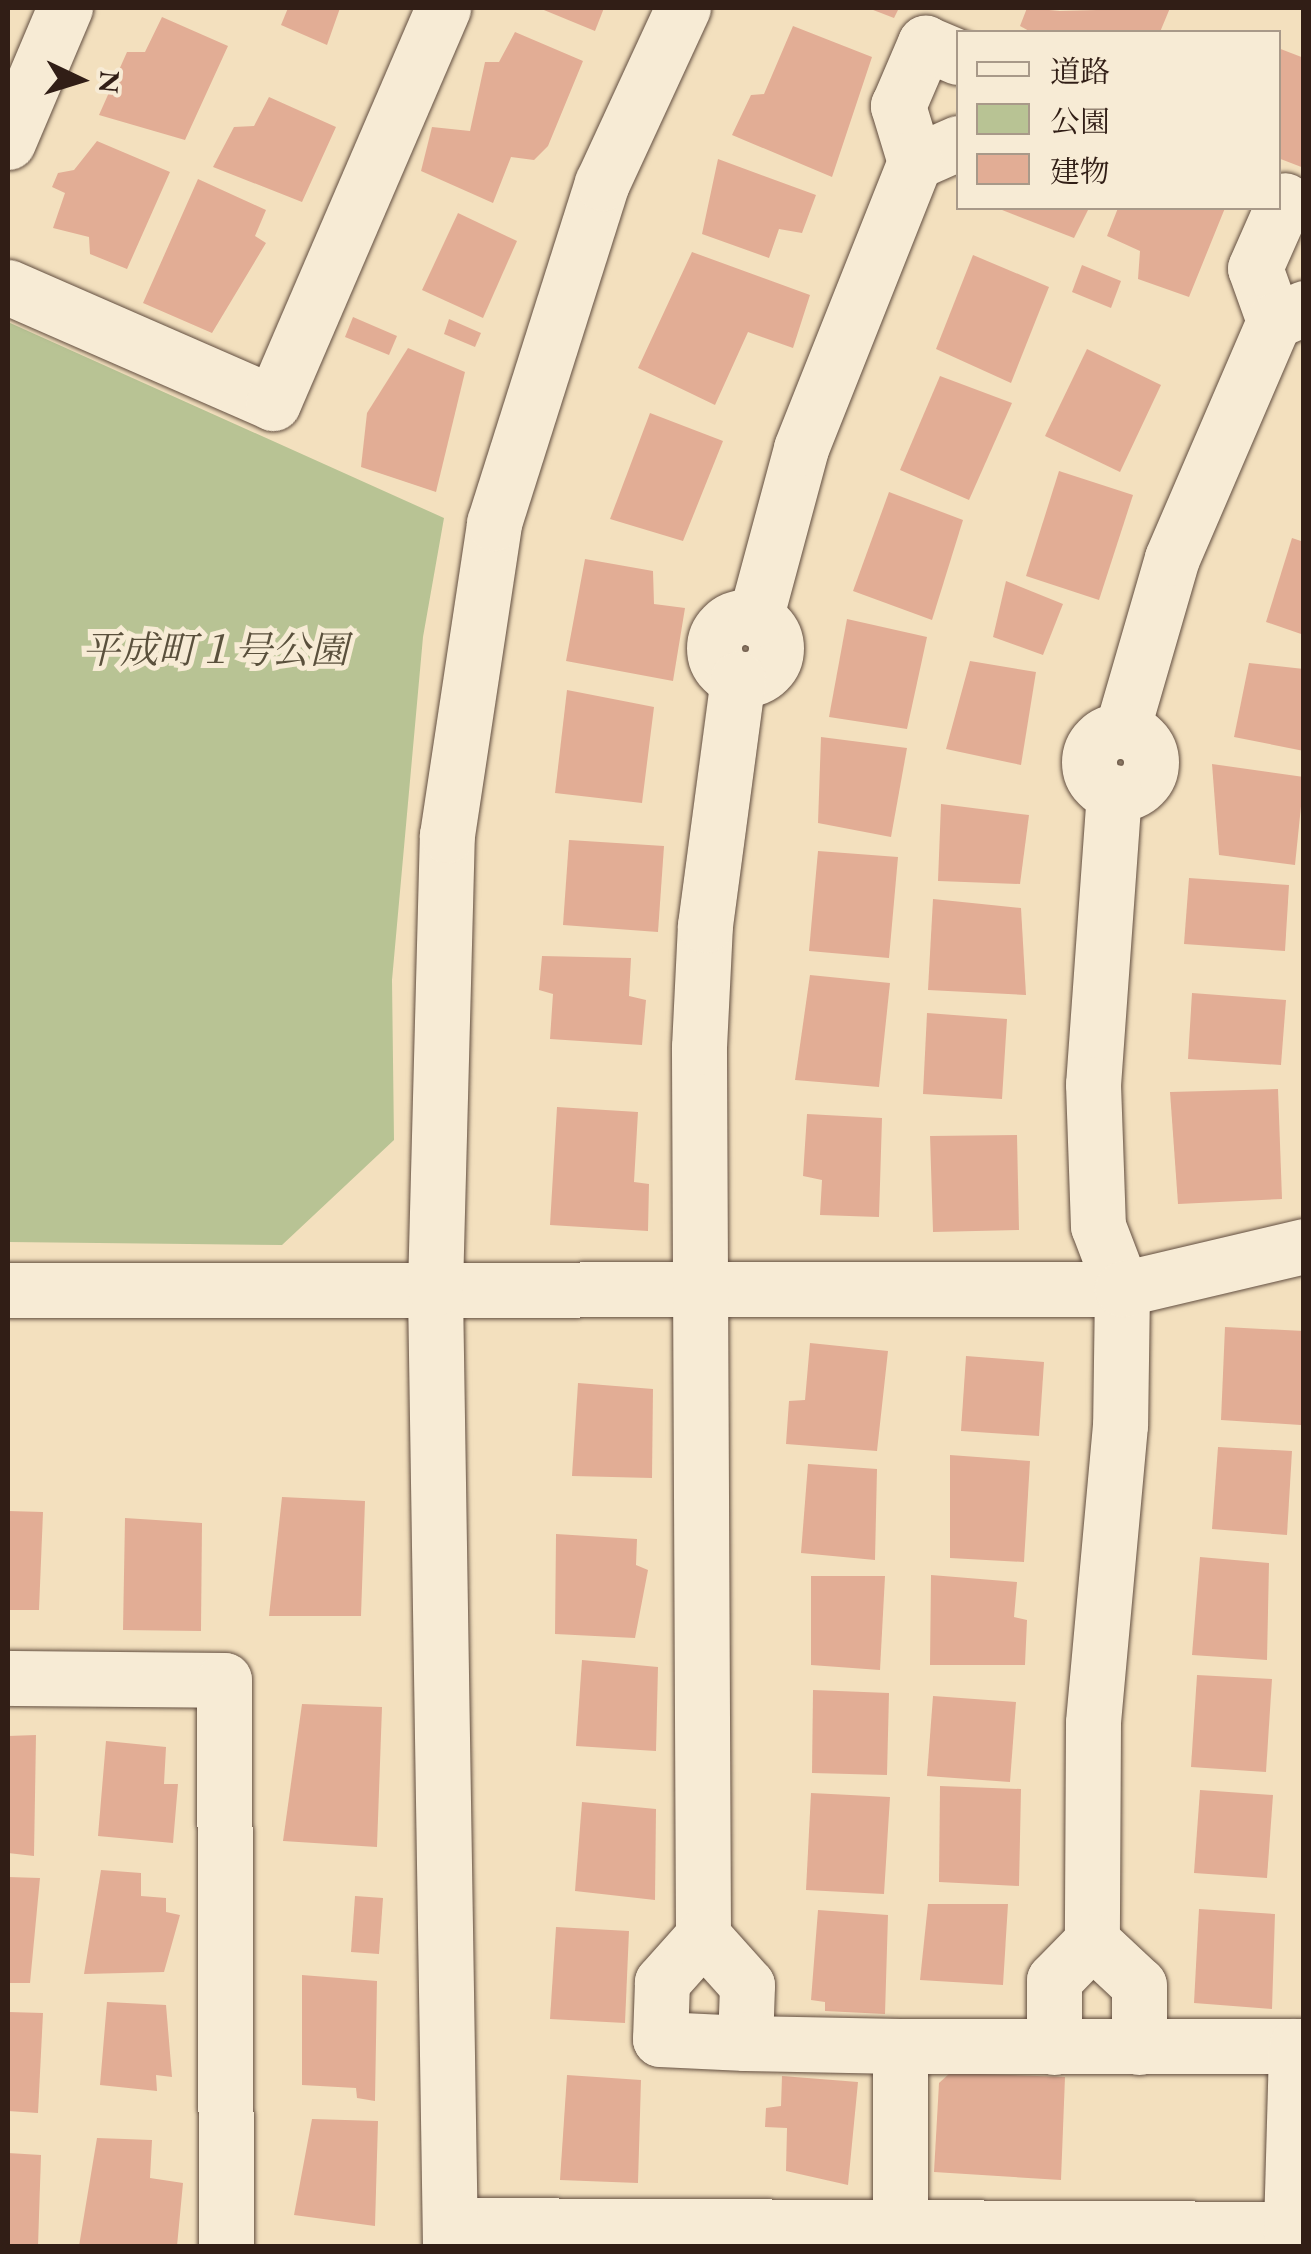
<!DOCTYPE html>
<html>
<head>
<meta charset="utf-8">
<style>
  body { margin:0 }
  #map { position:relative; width:1311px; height:2254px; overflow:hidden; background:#f3e0be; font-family:"EB Garamond","Noto Serif JP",serif }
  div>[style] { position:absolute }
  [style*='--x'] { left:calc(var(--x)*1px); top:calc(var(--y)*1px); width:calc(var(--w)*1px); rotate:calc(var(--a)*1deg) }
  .green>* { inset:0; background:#b8c394 }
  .building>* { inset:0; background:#e2ad95 }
  .roads { filter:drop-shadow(0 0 2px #624e40) drop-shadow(0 0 2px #624e40) }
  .minor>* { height:55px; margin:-27.5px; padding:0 27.5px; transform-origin:27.5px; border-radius:27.5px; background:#f7ebd5 }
  .minor>.ring { margin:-27.5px; padding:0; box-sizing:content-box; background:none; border:55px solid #f7ebd5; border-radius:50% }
  span { translate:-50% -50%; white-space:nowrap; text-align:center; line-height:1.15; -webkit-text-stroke:10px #f7ebd5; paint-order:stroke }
  .park-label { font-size:38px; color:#5a503c; font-style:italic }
  .frame { position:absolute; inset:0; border:10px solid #311e16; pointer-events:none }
  .legend { position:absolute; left:956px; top:30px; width:325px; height:180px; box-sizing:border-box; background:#f7ebd5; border:2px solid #a89989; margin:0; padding:12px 18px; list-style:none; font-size:30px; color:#311e16 }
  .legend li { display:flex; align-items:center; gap:20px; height:50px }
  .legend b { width:50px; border:2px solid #a89989 }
  .north { position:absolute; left:30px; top:30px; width:100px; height:100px; -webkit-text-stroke:8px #f7ebd5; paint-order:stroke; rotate:94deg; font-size:28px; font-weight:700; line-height:40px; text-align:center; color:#311e16 }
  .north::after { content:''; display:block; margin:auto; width:35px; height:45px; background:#311e16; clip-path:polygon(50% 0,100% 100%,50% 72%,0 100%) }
</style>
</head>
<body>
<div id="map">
  <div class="green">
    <div style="clip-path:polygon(8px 322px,444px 518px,423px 637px,392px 980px,394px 1140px,282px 1245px,8px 1242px)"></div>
  </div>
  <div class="building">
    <div style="clip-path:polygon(288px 8px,340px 8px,327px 45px,281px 25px)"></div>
    <div style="clip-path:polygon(539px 8px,604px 8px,595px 31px)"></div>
    <div style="clip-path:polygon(868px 8px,899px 8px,894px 18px)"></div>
    <div style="clip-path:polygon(1027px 8px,1060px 11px,1170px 8px,1160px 32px,1031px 32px,1020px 26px)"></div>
    <div style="clip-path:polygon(162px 17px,228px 46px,185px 140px,99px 115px,127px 52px,145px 52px)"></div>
    <div style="clip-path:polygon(793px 26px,872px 57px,832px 177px,732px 135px,751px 95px,764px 94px)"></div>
    <div style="clip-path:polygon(515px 32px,583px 61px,548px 146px,534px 160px,511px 157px,493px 203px,421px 171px,432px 127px,470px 131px,485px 62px,499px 62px)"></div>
    <div style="clip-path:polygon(1278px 48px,1304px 58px,1304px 168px,1278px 158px)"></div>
    <div style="clip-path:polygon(269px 97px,336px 127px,302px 202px,213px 167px,234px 127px,254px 126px)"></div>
    <div style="clip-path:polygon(97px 141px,170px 172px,127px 269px,90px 254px,89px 237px,53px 228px,65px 193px,52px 187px,58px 173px,74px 170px)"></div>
    <div style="clip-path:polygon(718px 159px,816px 195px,802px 233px,779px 229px,769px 258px,702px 234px)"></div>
    <div style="clip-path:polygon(198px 179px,266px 210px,255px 236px,266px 243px,212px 333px,143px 303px)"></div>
    <div style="clip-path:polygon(997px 208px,1089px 208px,1074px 238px)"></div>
    <div style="clip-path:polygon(1118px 208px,1225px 208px,1189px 297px,1138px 279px,1140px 251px,1107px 236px)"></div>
    <div style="clip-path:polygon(458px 213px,517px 241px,483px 318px,422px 290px)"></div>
    <div style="clip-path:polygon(692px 252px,810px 295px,793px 348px,748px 332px,715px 405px,638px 368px)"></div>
    <div style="clip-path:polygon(973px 255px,1049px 287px,1011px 383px,936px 349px)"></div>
    <div style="clip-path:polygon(1082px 265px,1121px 281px,1111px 308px,1072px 292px)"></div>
    <div style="clip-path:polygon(353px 317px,397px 336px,389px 355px,345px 337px)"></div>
    <div style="clip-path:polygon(449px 319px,481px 333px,475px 347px,444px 334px)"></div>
    <div style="clip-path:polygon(408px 348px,465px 372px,436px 492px,361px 467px,367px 413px)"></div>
    <div style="clip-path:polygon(1087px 349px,1161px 385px,1120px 472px,1045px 436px)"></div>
    <div style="clip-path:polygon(940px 376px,1012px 403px,969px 500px,900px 470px)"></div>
    <div style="clip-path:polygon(650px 413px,723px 441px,683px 541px,610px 519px)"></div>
    <div style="clip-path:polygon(1059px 471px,1133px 495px,1099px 600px,1026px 576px)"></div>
    <div style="clip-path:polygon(889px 492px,963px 520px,932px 620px,853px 591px)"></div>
    <div style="clip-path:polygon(1292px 538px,1304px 542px,1304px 635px,1266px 622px)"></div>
    <div style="clip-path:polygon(585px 559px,653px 571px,654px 604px,685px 608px,673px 681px,566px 661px)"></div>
    <div style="clip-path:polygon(1006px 581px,1063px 604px,1043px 655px,993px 637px)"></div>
    <div style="clip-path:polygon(847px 619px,927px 637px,907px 729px,829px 717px)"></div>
    <div style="clip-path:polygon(970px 661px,1036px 672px,1021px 765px,946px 749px)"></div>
    <div style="clip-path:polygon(1249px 663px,1304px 669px,1304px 751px,1234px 737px)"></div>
    <div style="clip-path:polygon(567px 690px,654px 707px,642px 803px,555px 793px)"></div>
    <div style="clip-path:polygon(821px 737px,907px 748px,891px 837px,818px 823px)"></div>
    <div style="clip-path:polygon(1212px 764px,1304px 777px,1295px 865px,1219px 855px)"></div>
    <div style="clip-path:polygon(941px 804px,1029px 815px,1020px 884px,938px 881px)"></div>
    <div style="clip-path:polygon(569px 840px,664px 846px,658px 932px,563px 925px)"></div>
    <div style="clip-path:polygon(818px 851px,898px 857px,889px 958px,809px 951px)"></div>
    <div style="clip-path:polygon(1189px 878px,1289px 885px,1285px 951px,1184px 944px)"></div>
    <div style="clip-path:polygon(933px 899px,1021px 908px,1026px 995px,928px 990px)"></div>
    <div style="clip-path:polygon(542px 956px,631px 958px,629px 996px,646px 1000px,642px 1045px,550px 1039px,553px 994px,539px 990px)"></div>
    <div style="clip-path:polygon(810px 975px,890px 983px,879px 1087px,795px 1080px)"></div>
    <div style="clip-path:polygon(1192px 993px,1286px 1000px,1281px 1065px,1188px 1059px)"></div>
    <div style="clip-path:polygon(927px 1013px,1007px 1019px,1002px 1099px,923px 1094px)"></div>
    <div style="clip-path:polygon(1278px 1089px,1282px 1199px,1178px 1204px,1170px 1092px)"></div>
    <div style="clip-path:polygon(557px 1107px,638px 1112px,634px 1182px,649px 1184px,648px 1231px,550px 1225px)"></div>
    <div style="clip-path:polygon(807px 1114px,882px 1118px,879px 1217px,820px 1215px,822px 1180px,803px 1176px)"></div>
    <div style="clip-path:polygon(1017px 1135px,1019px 1230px,933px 1232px,930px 1136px)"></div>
    <div style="clip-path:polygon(1225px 1327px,1304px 1331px,1301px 1425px,1221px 1420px)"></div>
    <div style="clip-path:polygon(810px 1343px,888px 1351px,877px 1451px,786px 1444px,789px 1401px,805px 1400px)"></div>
    <div style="clip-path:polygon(966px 1356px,1044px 1362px,1039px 1436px,961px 1431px)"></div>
    <div style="clip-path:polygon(578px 1383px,653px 1389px,652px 1478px,572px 1476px)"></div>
    <div style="clip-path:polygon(1218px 1447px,1292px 1451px,1287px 1535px,1212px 1529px)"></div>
    <div style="clip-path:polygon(950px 1455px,1030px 1461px,1024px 1562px,950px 1558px)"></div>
    <div style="clip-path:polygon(808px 1464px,877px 1469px,875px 1560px,801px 1553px)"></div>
    <div style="clip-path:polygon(282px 1497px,365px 1501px,361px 1616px,269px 1616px)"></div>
    <div style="clip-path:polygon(8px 1511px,43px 1512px,39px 1610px,8px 1610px)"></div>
    <div style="clip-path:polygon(125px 1518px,202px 1523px,201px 1631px,123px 1630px)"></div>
    <div style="clip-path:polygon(556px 1534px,637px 1539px,636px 1565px,648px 1570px,635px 1638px,555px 1634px)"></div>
    <div style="clip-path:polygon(1200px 1557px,1269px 1563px,1267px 1660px,1192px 1655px)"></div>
    <div style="clip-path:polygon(931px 1575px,1017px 1582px,1014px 1617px,1027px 1620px,1025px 1665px,930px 1665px)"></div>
    <div style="clip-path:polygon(811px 1576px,885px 1576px,880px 1670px,811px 1665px)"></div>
    <div style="clip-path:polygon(582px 1660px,658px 1667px,656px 1751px,576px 1746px)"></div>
    <div style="clip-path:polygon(1197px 1675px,1272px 1679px,1266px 1772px,1191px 1767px)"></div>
    <div style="clip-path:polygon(813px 1690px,889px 1693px,887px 1775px,812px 1773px)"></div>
    <div style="clip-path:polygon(933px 1696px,1016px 1702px,1010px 1782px,927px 1776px)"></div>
    <div style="clip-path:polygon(302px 1704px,382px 1707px,377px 1847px,283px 1841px)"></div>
    <div style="clip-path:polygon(36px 1735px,34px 1856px,8px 1853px,8px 1736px)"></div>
    <div style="clip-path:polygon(106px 1741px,166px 1747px,164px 1784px,178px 1784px,173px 1843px,98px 1836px)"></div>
    <div style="clip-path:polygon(940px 1786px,1021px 1789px,1019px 1886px,939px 1882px)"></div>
    <div style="clip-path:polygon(1200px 1790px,1273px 1795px,1267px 1878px,1194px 1873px)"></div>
    <div style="clip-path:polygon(811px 1793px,890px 1797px,884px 1894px,806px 1890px)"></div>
    <div style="clip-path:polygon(582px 1802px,656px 1809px,655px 1900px,575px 1891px)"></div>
    <div style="clip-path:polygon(101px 1870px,141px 1873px,141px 1896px,166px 1898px,166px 1912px,180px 1915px,164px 1972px,84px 1974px)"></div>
    <div style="clip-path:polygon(8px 1877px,40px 1878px,30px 1983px,8px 1983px)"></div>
    <div style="clip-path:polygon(355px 1896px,383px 1898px,379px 1954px,351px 1952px)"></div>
    <div style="clip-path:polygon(928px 1904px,1008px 1904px,1003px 1985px,920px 1980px)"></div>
    <div style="clip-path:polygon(1199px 1909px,1275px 1914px,1272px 2009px,1194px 2003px)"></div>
    <div style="clip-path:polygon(818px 1910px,888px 1915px,885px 2014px,825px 2011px,825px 2002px,811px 2000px)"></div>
    <div style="clip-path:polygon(556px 1927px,629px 1931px,625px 2023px,550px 2019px)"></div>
    <div style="clip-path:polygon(302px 1975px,377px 1981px,375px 2101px,357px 2098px,356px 2088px,302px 2085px)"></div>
    <div style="clip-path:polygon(107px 2002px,166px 2005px,172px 2077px,156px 2075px,157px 2091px,100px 2085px)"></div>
    <div style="clip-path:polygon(8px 2012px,43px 2013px,38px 2113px,8px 2111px)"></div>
    <div style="clip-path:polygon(950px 2073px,1065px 2077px,1061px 2180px,934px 2172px,939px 2083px)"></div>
    <div style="clip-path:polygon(567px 2075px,641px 2080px,638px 2183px,560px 2180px)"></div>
    <div style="clip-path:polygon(782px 2076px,858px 2082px,848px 2185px,786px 2171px,787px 2128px,765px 2127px,766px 2108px,781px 2106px)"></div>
    <div style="clip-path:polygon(312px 2119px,378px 2121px,375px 2226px,294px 2215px)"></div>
    <div style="clip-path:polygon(97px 2138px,152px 2140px,150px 2178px,183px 2183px,177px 2246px,79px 2246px)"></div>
    <div style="clip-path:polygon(8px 2153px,41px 2155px,38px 2246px,8px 2246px)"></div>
  </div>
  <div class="roads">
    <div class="minor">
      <div style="--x:8;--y:142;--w:146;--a:-67"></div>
      <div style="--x:915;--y:162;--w:47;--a:-23.8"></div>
      <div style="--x:8;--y:287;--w:289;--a:23.6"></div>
      <div style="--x:273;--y:403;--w:430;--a:-66.7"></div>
      <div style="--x:1274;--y:321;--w:56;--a:-109.7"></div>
      <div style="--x:1255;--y:268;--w:74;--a:-66.2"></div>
      <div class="ring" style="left:714px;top:617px;width:7px;height:7px"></div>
      <div style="--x:755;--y:619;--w:177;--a:-74.9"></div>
      <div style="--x:801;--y:448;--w:308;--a:-68.3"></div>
      <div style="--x:915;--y:162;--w:59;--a:-106.9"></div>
      <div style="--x:898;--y:106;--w:69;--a:-66.8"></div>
      <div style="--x:925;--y:43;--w:36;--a:23"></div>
      <div style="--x:1122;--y:730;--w:179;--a:-73.8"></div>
      <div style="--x:1172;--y:558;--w:258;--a:-66.7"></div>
      <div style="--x:1274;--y:321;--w:33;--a:-23"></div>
      <div class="ring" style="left:1089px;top:731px;width:7px;height:7px"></div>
      <div style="--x:1114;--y:792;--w:293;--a:94.1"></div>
      <div style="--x:1093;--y:1084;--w:142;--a:88"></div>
      <div style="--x:1098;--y:1226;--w:67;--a:69.1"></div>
      <div style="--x:1122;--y:1289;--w:136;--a:90.8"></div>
      <div style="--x:1120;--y:1425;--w:299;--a:95.2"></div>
      <div style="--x:1093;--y:1723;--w:218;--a:90.3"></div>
      <div style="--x:1092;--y:1941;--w:64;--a:43.1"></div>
      <div style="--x:1139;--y:1985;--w:62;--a:90"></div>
      <div style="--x:8;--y:1290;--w:1114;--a:-0.05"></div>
      <div style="--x:1122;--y:1289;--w:187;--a:-13.3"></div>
      <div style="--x:8;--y:1678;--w:216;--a:0.5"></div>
      <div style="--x:224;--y:1680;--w:566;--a:89.8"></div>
      <div style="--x:703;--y:1936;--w:889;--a:-90.26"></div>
      <div style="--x:699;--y:1047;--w:122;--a:-87.2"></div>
      <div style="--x:705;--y:925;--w:248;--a:-82.4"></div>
      <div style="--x:745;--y:2043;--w:58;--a:-88"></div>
      <div style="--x:747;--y:1985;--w:66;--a:-131.9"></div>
      <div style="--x:703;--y:1936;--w:62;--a:131.7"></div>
      <div style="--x:662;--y:1982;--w:57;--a:92"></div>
      <div style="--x:660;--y:2039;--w:85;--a:2.7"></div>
      <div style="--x:745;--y:2043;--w:155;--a:1.1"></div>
      <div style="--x:900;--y:2046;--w:404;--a:0"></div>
      <div style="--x:1054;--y:2047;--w:67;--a:-90"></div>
      <div style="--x:1054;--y:1980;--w:54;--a:-45.7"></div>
      <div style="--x:450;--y:2225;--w:854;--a:0.27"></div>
      <div style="--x:900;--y:2228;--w:182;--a:-90"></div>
      <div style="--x:1291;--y:2229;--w:183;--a:-88.4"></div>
      <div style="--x:450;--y:2246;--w:958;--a:-90.9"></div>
      <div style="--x:435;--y:1288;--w:453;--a:-88.5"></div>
      <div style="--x:447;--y:835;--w:316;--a:-81.4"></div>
      <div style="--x:494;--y:523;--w:357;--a:-72.4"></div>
      <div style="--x:602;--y:183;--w:193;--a:-65.2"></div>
    </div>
  </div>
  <div class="park-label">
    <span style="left:215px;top:650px">平成町１号公園</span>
  </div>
  <div class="frame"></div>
  <ul class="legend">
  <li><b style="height:12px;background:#f7ebd5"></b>道路</li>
  <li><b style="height:28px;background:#b8c394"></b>公園</li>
  <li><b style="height:28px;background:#e2ad95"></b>建物</li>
  </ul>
  <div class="north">N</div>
</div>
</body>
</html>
